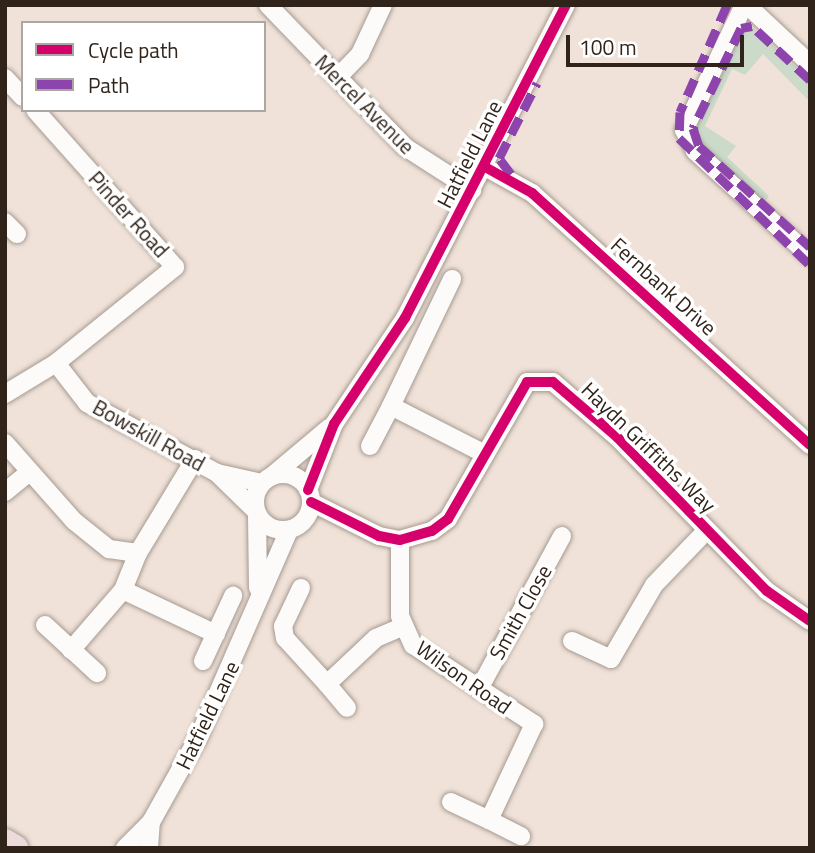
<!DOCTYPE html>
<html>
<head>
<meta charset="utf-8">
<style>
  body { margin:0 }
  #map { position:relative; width:815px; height:853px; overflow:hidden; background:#f0e2d8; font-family:"Titillium Web",sans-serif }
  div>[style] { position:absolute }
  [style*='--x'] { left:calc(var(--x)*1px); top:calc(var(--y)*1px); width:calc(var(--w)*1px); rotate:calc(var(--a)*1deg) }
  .green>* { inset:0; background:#cbdac9 }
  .roads { filter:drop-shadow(0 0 2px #a59a92) drop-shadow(0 0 2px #a59a92) }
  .minor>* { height:18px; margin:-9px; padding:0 9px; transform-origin:9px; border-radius:9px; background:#fdfbf9 }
  .minor>.ring { margin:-9px; padding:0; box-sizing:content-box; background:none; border:18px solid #fdfbf9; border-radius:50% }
  .highway>* { height:26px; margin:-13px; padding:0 13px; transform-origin:13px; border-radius:13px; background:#eddbdb }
  .quiet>* { height:9px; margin-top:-4.5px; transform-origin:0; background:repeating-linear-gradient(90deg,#8e44ad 0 18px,transparent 0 27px) }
  .cycleway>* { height:10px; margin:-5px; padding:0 5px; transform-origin:5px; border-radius:5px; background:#d6006c }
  span { translate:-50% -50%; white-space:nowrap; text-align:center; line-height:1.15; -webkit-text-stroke:7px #fff; paint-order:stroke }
  .street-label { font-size:21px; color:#2f231a }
  .frame { position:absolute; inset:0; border:7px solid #2f231a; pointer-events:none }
  .legend { position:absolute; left:21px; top:21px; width:245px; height:91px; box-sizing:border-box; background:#fff; border:2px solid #aca7a3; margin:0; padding:9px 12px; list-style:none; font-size:21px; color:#2f231a }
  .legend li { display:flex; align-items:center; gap:14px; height:35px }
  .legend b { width:35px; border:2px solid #aca7a3 }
  .scale { position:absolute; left:566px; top:35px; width:178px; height:32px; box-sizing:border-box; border:4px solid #2f231a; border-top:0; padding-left:9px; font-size:21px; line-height:24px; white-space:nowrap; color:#2f231a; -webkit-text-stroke:5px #fff; paint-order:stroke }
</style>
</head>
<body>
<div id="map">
  <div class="green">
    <div style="clip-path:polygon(751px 26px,810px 80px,810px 102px,763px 54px,745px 75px,732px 69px,705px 126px,736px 146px,727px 157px,769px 196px,763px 204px,699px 146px,693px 128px,741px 28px)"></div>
  </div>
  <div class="roads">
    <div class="minor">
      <div style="--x:268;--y:5;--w:197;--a:46"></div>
      <div style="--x:405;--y:147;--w:80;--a:32.7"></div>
      <div style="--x:744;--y:5;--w:139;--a:115.6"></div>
      <div style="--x:684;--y:130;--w:24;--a:62"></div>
      <div style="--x:695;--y:151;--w:156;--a:42.4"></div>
      <div style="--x:747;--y:5;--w:86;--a:43.1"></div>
      <div style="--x:338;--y:77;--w:32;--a:-46"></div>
      <div style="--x:360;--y:54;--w:54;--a:-64.9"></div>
      <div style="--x:5;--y:78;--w:26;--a:47"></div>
      <div style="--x:485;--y:167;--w:54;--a:29"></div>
      <div style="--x:532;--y:193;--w:375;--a:42.2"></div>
      <div style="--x:5;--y:222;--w:17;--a:45"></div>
      <div style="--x:56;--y:363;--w:51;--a:52.2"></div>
      <div style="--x:87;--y:403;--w:148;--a:28.3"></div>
      <div style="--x:217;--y:473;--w:53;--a:44.2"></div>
      <div style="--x:5;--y:394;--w:60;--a:-31.3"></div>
      <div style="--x:56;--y:363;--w:153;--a:-38.9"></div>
      <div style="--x:175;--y:267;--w:210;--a:-131.7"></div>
      <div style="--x:391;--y:406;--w:141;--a:-64.3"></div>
      <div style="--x:5;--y:443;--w:104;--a:48.5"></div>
      <div style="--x:74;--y:521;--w:45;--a:38.7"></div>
      <div style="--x:109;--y:549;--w:29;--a:8"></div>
      <div style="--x:370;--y:446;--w:45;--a:-62.3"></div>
      <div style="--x:391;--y:406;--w:106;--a:27.1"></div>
      <div style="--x:217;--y:473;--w:46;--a:12.5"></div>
      <div class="ring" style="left:255px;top:474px;width:38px;height:38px"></div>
      <div style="--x:272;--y:476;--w:75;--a:-40.1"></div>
      <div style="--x:308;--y:490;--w:71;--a:-68.5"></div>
      <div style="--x:334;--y:424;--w:128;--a:-56.2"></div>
      <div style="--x:405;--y:318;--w:352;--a:-62.8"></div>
      <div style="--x:5;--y:492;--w:32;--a:-39"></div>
      <div style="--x:311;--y:502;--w:76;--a:26.6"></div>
      <div style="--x:379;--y:536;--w:21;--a:11"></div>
      <div style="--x:400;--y:540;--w:33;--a:-16"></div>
      <div style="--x:432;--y:531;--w:20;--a:-37"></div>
      <div style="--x:448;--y:519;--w:158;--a:-60"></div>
      <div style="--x:527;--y:382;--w:26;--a:0"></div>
      <div style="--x:553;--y:382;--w:84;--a:40.7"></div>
      <div style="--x:617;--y:437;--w:215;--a:45.8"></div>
      <div style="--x:767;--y:591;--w:52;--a:34.9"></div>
      <div style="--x:257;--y:515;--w:73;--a:89.2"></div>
      <div style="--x:400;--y:540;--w:76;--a:90"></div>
      <div style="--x:400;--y:616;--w:32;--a:66"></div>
      <div style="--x:413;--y:645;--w:145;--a:33.1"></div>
      <div style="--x:534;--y:724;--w:106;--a:115.1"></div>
      <div style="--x:489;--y:820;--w:42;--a:-154.7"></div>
      <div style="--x:301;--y:588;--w:42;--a:115.3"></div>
      <div style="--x:283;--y:626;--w:12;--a:81"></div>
      <div style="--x:285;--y:638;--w:62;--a:47.6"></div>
      <div style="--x:327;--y:684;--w:67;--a:-43.2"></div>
      <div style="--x:376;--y:638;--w:28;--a:-23"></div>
      <div style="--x:123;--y:590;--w:103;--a:25.3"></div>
      <div style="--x:45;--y:625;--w:71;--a:42.7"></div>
      <div style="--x:572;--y:641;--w:43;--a:24.8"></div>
      <div style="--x:611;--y:659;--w:86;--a:-59.8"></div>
      <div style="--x:654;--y:585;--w:76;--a:-46.1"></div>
      <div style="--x:71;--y:650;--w:79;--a:-49.1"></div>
      <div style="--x:123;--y:590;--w:40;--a:-68"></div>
      <div style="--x:138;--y:553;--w:110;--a:-58.8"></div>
      <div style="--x:203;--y:661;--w:72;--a:-65.2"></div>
      <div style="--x:327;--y:684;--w:31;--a:50"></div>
      <div style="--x:479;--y:689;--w:174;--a:-61.5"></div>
      <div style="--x:489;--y:820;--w:36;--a:27"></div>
      <div style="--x:125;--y:848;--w:37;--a:-45"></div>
      <div style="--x:151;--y:822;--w:98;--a:-60.8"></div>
      <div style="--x:199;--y:736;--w:225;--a:-66.4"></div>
      <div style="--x:149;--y:848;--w:26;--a:-86"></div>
    </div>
    <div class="highway">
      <div style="--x:5;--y:842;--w:12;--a:31"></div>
    </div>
  </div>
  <div class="quiet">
    <div style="--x:727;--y:5;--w:117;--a:113.7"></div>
    <div style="--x:680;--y:112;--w:26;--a:92"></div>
    <div style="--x:679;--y:138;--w:182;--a:44.1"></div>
    <div style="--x:810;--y:80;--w:79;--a:-137"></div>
    <div style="--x:752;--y:26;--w:11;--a:170"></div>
    <div style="--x:741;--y:28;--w:111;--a:115.6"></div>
    <div style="--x:693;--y:128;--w:19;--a:72"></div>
    <div style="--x:699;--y:146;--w:150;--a:42.3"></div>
    <div style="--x:511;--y:174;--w:20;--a:-127"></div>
    <div style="--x:499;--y:158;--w:84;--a:-63.1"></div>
  </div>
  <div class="cycleway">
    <div style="--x:485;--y:167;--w:54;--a:29"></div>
    <div style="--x:532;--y:193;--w:375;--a:42.2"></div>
    <div style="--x:308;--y:490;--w:71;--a:-68.5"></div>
    <div style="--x:334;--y:424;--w:128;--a:-56.2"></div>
    <div style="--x:405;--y:318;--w:352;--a:-62.8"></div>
    <div style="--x:311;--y:502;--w:76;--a:26.6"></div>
    <div style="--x:379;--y:536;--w:21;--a:11"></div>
    <div style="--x:400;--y:540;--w:33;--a:-16"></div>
    <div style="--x:432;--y:531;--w:20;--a:-37"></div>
    <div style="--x:448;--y:519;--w:158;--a:-60"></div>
    <div style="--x:527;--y:382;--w:26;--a:0"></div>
    <div style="--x:553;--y:382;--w:84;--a:40.7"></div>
    <div style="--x:617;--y:437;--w:215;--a:45.8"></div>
    <div style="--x:767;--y:591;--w:52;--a:34.9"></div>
  </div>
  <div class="street-label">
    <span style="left:365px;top:104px;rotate:45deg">Mercel Avenue</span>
    <span style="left:469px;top:154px;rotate:-63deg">Hatfield Lane</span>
    <span style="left:129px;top:214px;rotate:48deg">Pinder Road</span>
    <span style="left:664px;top:286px;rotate:42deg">Fernbank Drive</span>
    <span style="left:149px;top:435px;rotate:29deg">Bowskill Road</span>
    <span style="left:649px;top:447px;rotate:44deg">Haydn Griffiths Way</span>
    <span style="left:520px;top:612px;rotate:-61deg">Smith Close</span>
    <span style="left:464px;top:677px;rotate:35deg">Wilson Road</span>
    <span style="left:207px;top:715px;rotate:-64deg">Hatfield Lane</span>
  </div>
  <div class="frame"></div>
  <ul class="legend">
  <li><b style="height:9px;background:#d6006c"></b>Cycle path</li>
  <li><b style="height:9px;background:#8e44ad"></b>Path</li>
  </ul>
  <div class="scale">100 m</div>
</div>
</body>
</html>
